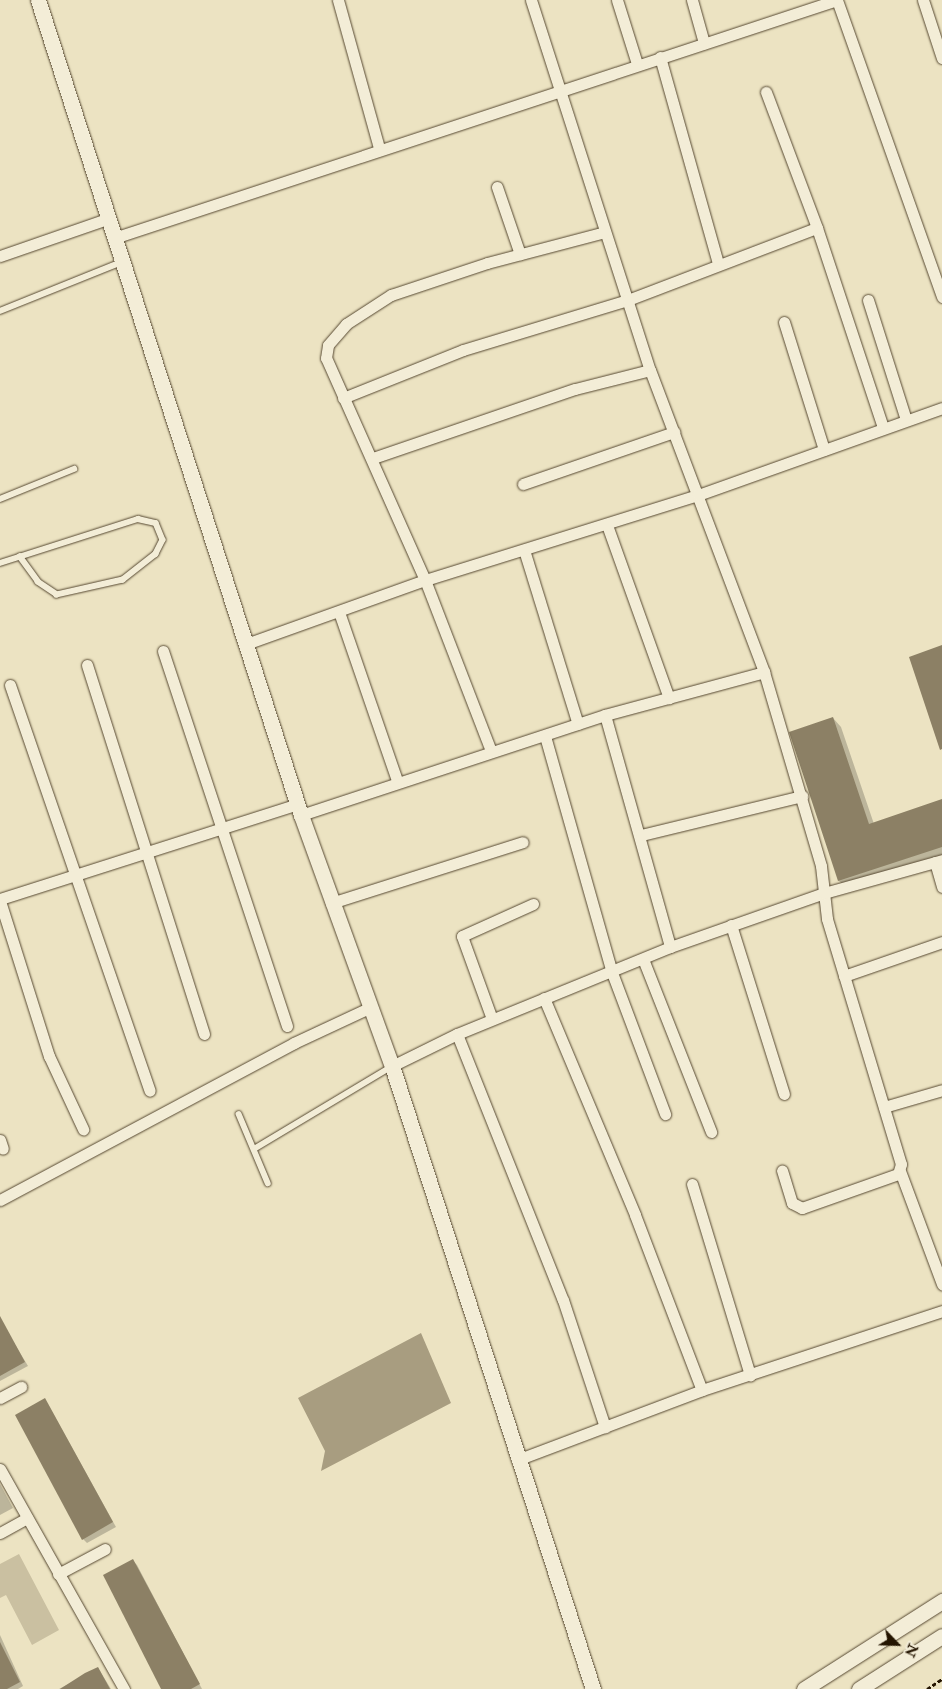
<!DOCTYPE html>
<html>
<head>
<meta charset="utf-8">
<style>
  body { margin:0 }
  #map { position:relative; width:942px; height:1689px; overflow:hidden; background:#ece3c2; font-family:"IM FELL Double Pica",serif }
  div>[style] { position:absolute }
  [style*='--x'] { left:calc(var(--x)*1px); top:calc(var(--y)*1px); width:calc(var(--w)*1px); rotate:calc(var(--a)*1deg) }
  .green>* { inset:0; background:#cac0a1 }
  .water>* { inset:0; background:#a89d80 }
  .shadow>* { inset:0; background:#0003 }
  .building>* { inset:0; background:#8c8065 }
  .path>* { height:2.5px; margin-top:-1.25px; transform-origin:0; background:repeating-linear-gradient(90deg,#241501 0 4px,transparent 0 6.5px) }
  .roads { filter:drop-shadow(0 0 1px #564831) drop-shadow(0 0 1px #564831) }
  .lane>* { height:5.5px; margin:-2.75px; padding:0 2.75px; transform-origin:2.75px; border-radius:2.75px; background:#f3edd7 }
  .street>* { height:11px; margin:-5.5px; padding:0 5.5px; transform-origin:5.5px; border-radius:5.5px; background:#f3edd7 }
  .secondary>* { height:15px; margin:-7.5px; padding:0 7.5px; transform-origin:7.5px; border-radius:7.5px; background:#f3edd7 }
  span { translate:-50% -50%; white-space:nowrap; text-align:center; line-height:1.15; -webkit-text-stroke:4.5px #f3edd7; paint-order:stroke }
  .north { position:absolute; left:872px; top:1619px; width:50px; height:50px; -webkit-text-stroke:4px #f3edd7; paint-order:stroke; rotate:114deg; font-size:14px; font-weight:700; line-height:20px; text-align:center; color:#241501 }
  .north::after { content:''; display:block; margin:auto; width:18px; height:22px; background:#241501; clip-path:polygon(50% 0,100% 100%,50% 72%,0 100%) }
</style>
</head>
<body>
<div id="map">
  <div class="green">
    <div style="clip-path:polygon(19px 1554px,59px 1630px,32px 1645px,6px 1595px,0 1598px,0 1564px)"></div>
  </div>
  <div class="water">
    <div style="clip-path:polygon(421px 1333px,451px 1403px,321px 1471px,325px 1451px,298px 1398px)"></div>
  </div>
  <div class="shadow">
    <div style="clip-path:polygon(833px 718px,841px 727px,874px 824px,942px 801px,942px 857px,848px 889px,839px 881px)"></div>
    <div style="clip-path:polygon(0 1320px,28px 1366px,0 1381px)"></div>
    <div style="clip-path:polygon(45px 1399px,116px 1527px,87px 1543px,83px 1539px)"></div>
    <div style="clip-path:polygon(0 1484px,13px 1508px,0 1515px)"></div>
    <div style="clip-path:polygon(133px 1561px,137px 1565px,202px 1689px,163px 1689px)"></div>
    <div style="clip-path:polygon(0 1635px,23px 1686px,18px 1689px,0 1689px)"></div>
    <div style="clip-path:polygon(98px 1668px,111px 1689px,59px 1689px)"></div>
  </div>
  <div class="building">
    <div style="clip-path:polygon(942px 645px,942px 749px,940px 750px,909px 657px)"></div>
    <div style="clip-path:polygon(833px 717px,869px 824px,942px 799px,942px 847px,838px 881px,789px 732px)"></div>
    <div style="clip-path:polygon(0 1316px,25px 1362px,0 1376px)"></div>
    <div style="clip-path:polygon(45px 1398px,113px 1522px,82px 1540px,15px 1415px)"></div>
    <div style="clip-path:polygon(133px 1559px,200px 1684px,191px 1689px,161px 1689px,103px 1575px)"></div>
    <div style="clip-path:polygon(0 1642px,20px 1682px,7px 1689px,0 1689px)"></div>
    <div style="clip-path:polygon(98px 1667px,110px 1689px,60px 1689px,85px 1673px)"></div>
  </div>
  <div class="path">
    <div style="--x:927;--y:1689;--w:18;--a:-34"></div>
  </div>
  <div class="roads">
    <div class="lane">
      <div style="--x:0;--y:311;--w:131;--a:-21.9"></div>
      <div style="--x:0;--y:499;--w:80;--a:-22.1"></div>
      <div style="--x:0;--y:563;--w:145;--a:-17.7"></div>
      <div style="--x:138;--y:519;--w:18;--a:13"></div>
      <div style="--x:156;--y:523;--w:18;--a:68"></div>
      <div style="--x:163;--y:540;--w:16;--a:117"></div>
      <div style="--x:156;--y:554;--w:42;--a:141.8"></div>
      <div style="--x:123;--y:580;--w:68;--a:167.2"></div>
      <div style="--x:57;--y:595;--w:23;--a:-146"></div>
      <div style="--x:38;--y:582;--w:31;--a:-126"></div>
      <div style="--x:239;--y:1114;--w:75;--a:67.2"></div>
      <div style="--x:254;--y:1149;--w:160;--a:-30.9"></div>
    </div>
    <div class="street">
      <div style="--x:338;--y:0;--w:154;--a:74.5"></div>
      <div style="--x:531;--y:0;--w:389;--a:72.2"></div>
      <div style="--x:650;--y:370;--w:323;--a:69.3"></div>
      <div style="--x:764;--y:672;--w:202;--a:73.6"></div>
      <div style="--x:821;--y:866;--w:53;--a:83.5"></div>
      <div style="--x:827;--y:919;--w:256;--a:73.2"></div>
      <div style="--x:901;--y:1164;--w:10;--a:107"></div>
      <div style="--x:898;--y:1174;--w:102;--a:160.5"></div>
      <div style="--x:802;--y:1208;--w:11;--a:-153"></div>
      <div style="--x:792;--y:1203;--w:34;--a:-107"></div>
      <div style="--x:617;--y:0;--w:67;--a:72.6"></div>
      <div style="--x:692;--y:0;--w:45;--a:74.4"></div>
      <div style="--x:837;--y:0;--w:315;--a:70.5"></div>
      <div style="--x:923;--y:0;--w:61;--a:71.9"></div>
      <div style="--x:660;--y:57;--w:214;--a:74.3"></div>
      <div style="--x:766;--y:92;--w:145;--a:69.4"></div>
      <div style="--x:817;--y:228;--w:211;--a:71.7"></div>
      <div style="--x:497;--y:187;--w:71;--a:71.1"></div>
      <div style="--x:114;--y:238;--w:761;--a:-18.22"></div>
      <div style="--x:0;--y:256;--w:113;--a:-19.1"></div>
      <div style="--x:868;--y:300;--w:126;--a:72.4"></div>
      <div style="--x:784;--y:322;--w:134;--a:72.6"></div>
      <div style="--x:343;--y:398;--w:129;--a:-21.8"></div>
      <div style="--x:463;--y:350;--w:172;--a:-16.9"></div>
      <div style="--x:628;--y:300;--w:202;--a:-20.9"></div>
      <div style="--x:373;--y:458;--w:213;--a:-18.9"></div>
      <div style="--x:575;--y:389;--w:77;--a:-14.2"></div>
      <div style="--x:523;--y:484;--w:160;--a:-19"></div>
      <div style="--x:607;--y:525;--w:184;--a:70.3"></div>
      <div style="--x:524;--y:550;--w:182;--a:72.8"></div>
      <div style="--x:339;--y:612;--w:178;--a:71"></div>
      <div style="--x:246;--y:644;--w:190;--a:-19.7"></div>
      <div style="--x:425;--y:580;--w:286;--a:-17.3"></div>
      <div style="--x:698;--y:495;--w:259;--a:-19.6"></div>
      <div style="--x:163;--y:651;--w:395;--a:71.7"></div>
      <div style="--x:87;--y:665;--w:387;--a:72.4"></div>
      <div style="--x:10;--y:685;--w:429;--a:71"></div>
      <div style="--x:605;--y:715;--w:241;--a:74.3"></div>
      <div style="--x:545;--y:736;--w:243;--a:74.2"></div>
      <div style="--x:611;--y:970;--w:154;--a:69.4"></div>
      <div style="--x:491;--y:751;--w:183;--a:-111.1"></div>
      <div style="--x:425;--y:580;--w:243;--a:-114"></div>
      <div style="--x:326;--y:358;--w:13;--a:-81"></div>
      <div style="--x:328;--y:345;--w:28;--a:-49"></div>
      <div style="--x:346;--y:324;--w:54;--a:-32.8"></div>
      <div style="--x:391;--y:295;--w:101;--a:-18.4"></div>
      <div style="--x:487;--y:263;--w:122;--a:-14.7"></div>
      <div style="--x:301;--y:815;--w:320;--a:-18.2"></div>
      <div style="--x:605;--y:715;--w:165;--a:-15.1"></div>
      <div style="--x:641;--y:835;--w:166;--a:-13.6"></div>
      <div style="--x:935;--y:862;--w:26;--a:74"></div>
      <div style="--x:0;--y:899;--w:313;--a:-17.7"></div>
      <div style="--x:0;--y:901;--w:163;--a:72.5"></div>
      <div style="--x:49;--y:1056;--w:81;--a:65"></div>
      <div style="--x:331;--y:903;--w:201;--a:-17.6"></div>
      <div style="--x:731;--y:925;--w:177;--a:72.6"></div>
      <div style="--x:643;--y:959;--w:186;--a:68.5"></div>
      <div style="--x:844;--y:976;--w:104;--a:-19.1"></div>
      <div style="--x:544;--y:998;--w:235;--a:67.2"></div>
      <div style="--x:635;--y:1215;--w:187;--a:69.1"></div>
      <div style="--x:492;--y:1019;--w:88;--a:-109.9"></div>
      <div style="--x:462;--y:936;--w:78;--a:-24.3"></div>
      <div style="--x:457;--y:1034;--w:286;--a:68.3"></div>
      <div style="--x:563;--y:1300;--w:134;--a:71.7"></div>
      <div style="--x:392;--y:1066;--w:72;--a:-26.2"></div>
      <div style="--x:457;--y:1034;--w:230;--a:-22.2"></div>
      <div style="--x:670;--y:947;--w:163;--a:-19.3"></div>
      <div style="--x:824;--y:893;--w:123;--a:-15.6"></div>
      <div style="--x:884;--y:1107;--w:60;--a:-16.3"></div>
      <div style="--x:0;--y:1140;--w:9;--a:72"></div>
      <div style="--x:900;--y:1171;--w:121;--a:69.6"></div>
      <div style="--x:692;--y:1184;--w:200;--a:73.1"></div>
      <div style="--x:0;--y:1200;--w:333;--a:-28.1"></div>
      <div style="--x:294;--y:1043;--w:83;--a:-25"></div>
      <div style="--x:0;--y:1398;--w:24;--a:-28"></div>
      <div style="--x:517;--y:1460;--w:198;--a:-20.7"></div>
      <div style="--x:702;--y:1390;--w:253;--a:-18.2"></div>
      <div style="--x:0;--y:1469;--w:253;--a:60.6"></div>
      <div style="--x:0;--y:1533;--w:31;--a:-29"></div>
      <div style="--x:58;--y:1574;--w:53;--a:-28"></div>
    </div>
    <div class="secondary">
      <div style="--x:38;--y:0;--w:856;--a:72.12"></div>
      <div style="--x:301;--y:815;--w:267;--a:70.1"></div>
      <div style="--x:392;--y:1066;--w:655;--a:72.12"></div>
      <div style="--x:804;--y:1689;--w:164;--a:-32.5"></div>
      <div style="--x:859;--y:1689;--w:98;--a:-32.6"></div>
    </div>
  </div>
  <div class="north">N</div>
</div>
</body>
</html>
